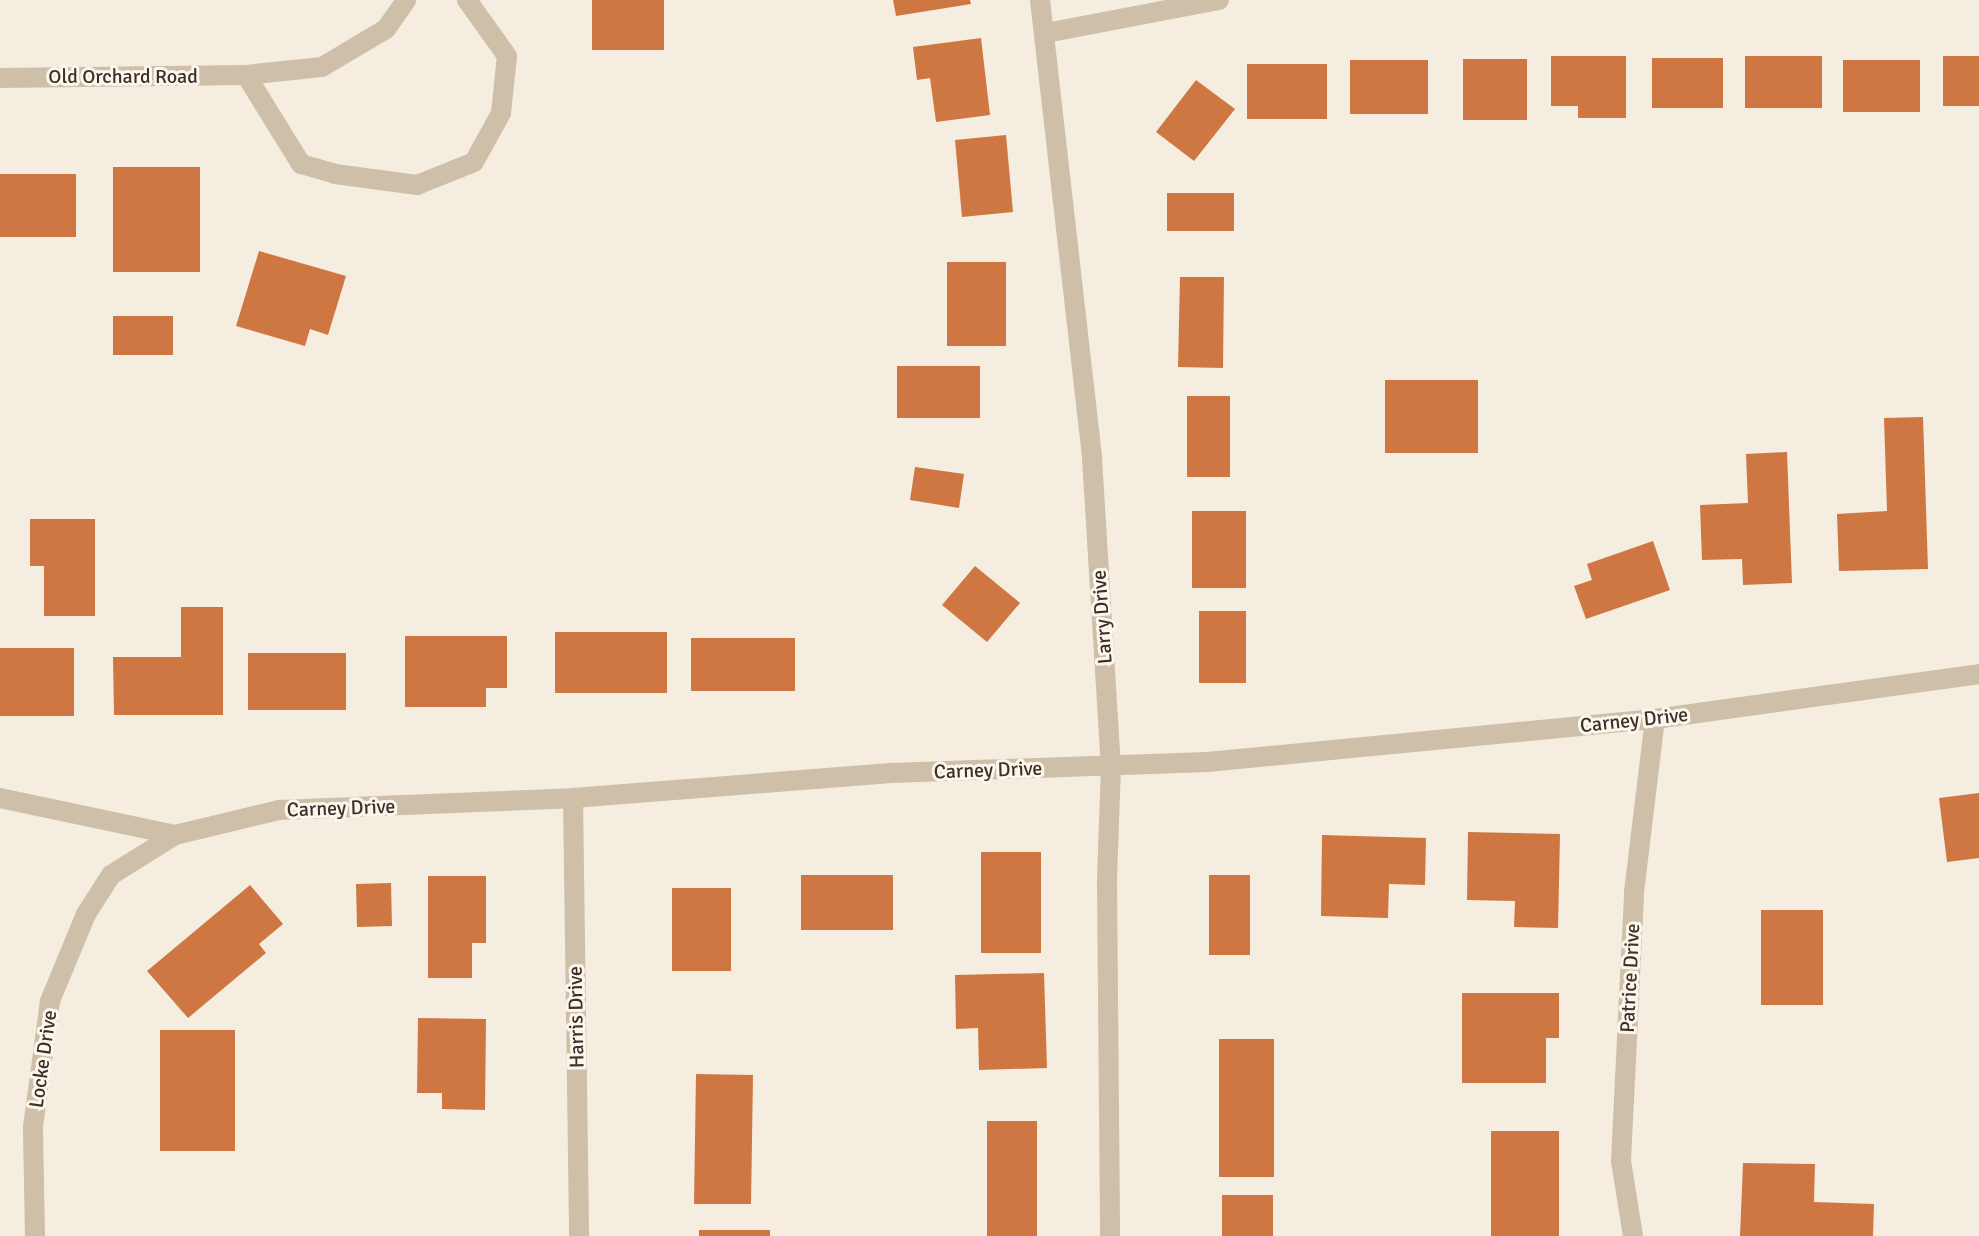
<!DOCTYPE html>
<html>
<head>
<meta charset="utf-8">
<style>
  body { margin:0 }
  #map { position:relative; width:1979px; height:1236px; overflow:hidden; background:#f5eddf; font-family:Signika,sans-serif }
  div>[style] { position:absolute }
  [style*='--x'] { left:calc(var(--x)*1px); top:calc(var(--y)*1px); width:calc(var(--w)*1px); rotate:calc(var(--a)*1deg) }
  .building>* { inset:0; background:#cf7743 }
  .minor>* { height:20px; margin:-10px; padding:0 10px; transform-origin:10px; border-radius:10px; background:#cebfa9 }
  span { translate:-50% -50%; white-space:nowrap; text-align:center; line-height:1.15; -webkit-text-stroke:6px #fcf6ec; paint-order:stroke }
  .street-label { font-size:20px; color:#3b312a }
</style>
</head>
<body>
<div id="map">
  <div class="building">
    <div style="clip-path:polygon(592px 0,664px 0,664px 50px,592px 50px)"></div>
    <div style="clip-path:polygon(893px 0,970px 0,971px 4px,896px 16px)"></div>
    <div style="clip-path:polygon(981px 38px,990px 115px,936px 122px,930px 78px,917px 80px,913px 47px)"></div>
    <div style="clip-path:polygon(1551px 56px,1626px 56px,1626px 118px,1578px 118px,1578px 106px,1551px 106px)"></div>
    <div style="clip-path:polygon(1745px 56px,1822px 56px,1822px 108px,1745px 108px)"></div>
    <div style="clip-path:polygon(1943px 56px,1979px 56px,1979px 106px,1943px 106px)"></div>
    <div style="clip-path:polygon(1652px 58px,1723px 58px,1723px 108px,1652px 108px)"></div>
    <div style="clip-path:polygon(1463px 59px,1527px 59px,1527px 120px,1463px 120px)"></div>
    <div style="clip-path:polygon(1350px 60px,1428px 60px,1428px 114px,1350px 114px)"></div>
    <div style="clip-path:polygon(1843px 60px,1920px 60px,1920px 112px,1843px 112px)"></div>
    <div style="clip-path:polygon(1247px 64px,1327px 64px,1327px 119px,1247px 119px)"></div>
    <div style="clip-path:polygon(1196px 80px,1235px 109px,1194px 161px,1156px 132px)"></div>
    <div style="clip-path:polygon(1006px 135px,1013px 212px,962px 217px,955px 140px)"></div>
    <div style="clip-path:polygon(113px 167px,200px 167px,200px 272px,113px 272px)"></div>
    <div style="clip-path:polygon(0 174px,76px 174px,76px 237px,0 237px)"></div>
    <div style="clip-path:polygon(1167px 193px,1234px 193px,1234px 231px,1167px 231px)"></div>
    <div style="clip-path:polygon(259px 251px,346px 276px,328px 335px,310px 329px,305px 346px,236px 326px)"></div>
    <div style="clip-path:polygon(947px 262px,1006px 262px,1006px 346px,947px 346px)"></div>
    <div style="clip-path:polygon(1180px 277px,1224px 277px,1223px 368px,1178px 367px)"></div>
    <div style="clip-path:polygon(113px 316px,173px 316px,173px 355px,113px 355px)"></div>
    <div style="clip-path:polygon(897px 366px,980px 366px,980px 418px,897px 418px)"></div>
    <div style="clip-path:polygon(1385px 380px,1478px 380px,1478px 453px,1385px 453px)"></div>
    <div style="clip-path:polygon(1187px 396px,1230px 396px,1230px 477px,1187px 477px)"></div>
    <div style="clip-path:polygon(1923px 417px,1928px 569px,1839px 571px,1837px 514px,1887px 511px,1884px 418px)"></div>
    <div style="clip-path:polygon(1787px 452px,1792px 583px,1743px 585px,1742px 559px,1702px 560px,1700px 505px,1748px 503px,1746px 454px)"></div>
    <div style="clip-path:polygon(915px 467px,964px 474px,959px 508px,910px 500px)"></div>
    <div style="clip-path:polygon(1192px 511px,1246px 511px,1246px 588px,1192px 588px)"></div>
    <div style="clip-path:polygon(30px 519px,95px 519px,95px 616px,44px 616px,44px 566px,30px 566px)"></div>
    <div style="clip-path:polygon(1653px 541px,1670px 590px,1586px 619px,1574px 586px,1592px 580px,1587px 564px)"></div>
    <div style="clip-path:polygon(975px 566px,1020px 603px,987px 642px,942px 605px)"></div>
    <div style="clip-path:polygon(181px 607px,223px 607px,223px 715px,114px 715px,113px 657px,181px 657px)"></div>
    <div style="clip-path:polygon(1199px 611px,1246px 611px,1246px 683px,1199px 683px)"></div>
    <div style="clip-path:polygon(555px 632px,667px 632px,667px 693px,555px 693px)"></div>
    <div style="clip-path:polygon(405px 636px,507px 636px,507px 688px,486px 688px,486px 707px,405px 707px)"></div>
    <div style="clip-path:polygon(691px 638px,795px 638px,795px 691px,691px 691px)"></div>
    <div style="clip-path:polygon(0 648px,74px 648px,74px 716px,0 716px)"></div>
    <div style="clip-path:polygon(248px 653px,346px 653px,346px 710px,248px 710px)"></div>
    <div style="clip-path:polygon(1979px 793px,1979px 858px,1947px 862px,1939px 798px)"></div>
    <div style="clip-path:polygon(1468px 832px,1560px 834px,1558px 928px,1514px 927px,1515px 901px,1467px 900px)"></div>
    <div style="clip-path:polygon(1322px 835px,1426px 838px,1425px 885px,1389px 884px,1388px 918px,1321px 916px)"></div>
    <div style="clip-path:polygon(981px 852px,1041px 852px,1041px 953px,981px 953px)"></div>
    <div style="clip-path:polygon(801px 875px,893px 875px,893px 930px,801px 930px)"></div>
    <div style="clip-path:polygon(1209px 875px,1250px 875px,1250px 955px,1209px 955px)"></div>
    <div style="clip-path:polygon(428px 876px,486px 876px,486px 943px,472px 943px,472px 978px,428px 978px)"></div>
    <div style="clip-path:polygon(391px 883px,392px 926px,357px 927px,356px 884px)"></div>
    <div style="clip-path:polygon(250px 885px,283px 924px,259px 944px,266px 953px,188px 1018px,147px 971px)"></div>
    <div style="clip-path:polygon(672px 888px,731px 888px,731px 971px,672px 971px)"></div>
    <div style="clip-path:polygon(1761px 910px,1823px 910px,1823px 1005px,1761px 1005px)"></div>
    <div style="clip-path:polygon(1044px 973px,1047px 1068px,979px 1070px,978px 1028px,956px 1029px,955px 975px)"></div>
    <div style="clip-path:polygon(1462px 993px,1559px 993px,1559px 1038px,1546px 1038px,1546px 1083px,1462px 1083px)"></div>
    <div style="clip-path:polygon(418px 1018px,486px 1019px,485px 1110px,442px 1109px,442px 1093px,417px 1093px)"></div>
    <div style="clip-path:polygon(160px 1030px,235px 1030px,235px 1151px,160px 1151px)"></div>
    <div style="clip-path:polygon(1219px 1039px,1274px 1039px,1274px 1177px,1219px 1177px)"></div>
    <div style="clip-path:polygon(696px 1074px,753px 1075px,751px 1204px,694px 1204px)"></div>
    <div style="clip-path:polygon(987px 1121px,1037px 1121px,1037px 1236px,987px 1236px)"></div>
    <div style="clip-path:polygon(1491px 1131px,1559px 1131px,1559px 1236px,1491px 1236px)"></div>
    <div style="clip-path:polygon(1743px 1163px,1815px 1164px,1814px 1202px,1874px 1204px,1873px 1236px,1740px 1236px)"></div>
    <div style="clip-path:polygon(1222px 1195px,1273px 1195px,1273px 1236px,1222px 1236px)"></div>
    <div style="clip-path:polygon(699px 1230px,770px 1230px,770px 1236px,699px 1236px)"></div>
  </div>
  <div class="minor">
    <div style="--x:1040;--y:0;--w:461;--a:83.5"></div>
    <div style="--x:1092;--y:458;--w:308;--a:86.5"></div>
    <div style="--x:1111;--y:765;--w:116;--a:92"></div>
    <div style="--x:1107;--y:881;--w:355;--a:89.5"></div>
    <div style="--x:1046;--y:33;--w:176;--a:-10.8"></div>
    <div style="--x:246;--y:75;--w:105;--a:58.3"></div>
    <div style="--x:301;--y:164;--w:35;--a:16"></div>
    <div style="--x:335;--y:174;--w:83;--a:7.6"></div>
    <div style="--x:417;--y:185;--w:61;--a:-22"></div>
    <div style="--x:474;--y:162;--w:56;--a:-61.1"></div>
    <div style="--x:501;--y:113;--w:57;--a:-84"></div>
    <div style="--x:507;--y:56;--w:69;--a:-125.5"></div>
    <div style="--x:0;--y:78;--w:246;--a:-0.7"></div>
    <div style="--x:246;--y:75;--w:76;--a:-6"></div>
    <div style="--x:322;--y:67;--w:74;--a:-30.7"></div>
    <div style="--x:386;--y:29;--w:35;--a:-55"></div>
    <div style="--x:0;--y:798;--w:179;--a:11.9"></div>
    <div style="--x:175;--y:835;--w:107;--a:-13.5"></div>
    <div style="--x:279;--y:810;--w:294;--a:-2.3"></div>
    <div style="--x:573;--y:798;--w:319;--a:-4.5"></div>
    <div style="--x:891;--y:773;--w:316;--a:-2"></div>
    <div style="--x:1207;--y:762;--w:450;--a:-5.5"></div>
    <div style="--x:1655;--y:719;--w:327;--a:-7.9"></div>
    <div style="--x:573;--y:798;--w:438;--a:89.2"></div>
    <div style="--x:35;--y:1236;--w:109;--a:-91.1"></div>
    <div style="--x:33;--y:1127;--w:127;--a:-82.3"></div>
    <div style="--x:50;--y:1001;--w:94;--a:-67.5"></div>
    <div style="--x:86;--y:914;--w:46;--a:-57.3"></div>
    <div style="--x:111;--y:875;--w:75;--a:-32"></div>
    <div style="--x:1633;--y:1236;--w:76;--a:-99.1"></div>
    <div style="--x:1621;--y:1161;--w:269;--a:-87.2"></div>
    <div style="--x:1634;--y:892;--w:174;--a:-83.1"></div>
  </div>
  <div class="street-label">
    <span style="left:123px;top:76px">Old Orchard Road</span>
    <span style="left:1102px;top:617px;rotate:-94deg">Larry Drive</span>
    <span style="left:1634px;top:720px;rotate:-6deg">Carney Drive</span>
    <span style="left:988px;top:770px;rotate:-2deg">Carney Drive</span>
    <span style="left:341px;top:808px;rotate:-2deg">Carney Drive</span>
    <span style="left:1630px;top:978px;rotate:-87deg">Patrice Drive</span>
    <span style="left:576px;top:1017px;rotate:-91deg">Harris Drive</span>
    <span style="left:43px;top:1059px;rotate:-82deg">Locke Drive</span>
  </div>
</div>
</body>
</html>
